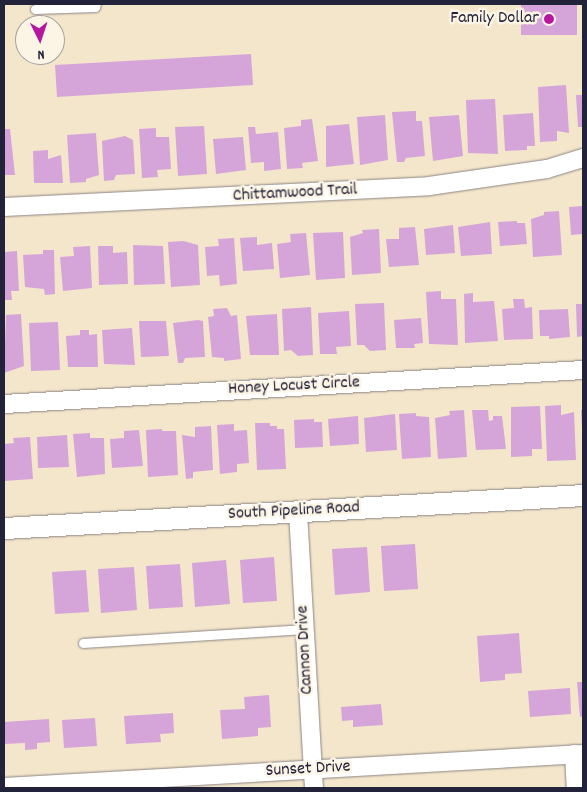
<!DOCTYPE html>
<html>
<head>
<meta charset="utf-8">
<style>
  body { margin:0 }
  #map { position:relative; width:587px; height:792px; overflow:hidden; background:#f4e6cb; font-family:Dekko,sans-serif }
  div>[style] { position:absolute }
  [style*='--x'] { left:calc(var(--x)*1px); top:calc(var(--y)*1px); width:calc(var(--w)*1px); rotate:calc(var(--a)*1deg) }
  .building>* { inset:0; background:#d5a5d9 }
  .roads { filter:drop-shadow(0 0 1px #8b8483) drop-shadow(0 0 1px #8b8483) }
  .service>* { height:9px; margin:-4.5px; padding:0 4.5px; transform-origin:4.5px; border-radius:4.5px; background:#fff }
  .minor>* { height:18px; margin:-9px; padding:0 9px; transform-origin:9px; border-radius:9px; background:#fff }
  .tertiary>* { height:21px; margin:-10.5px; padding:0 10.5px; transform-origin:10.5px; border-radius:10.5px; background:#fff }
  .dots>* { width:14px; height:14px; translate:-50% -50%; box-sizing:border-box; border:2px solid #fcf5e5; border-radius:50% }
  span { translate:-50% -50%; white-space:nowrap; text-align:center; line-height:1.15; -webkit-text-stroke:5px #fcf5e5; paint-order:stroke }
  .poi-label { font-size:18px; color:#22223b }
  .right { translate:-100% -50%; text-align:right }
  .street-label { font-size:18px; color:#22223b }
  .frame { position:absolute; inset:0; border:5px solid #22223b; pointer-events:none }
  .north { position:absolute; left:15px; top:15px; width:50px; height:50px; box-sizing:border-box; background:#fcf5e5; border:1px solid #a5a1a1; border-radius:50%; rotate:176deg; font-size:14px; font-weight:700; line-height:20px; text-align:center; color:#22223b }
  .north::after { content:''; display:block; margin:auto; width:18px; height:22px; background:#b5179e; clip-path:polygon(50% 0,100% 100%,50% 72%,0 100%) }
</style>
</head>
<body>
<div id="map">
  <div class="building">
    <div style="clip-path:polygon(521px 4px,577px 4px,577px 35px,521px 35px)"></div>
    <div style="clip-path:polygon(251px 54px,253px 85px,57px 97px,55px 65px)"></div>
    <div style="clip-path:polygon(566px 85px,569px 133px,557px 131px,557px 141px,540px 142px,538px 87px)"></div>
    <div style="clip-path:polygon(576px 95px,583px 95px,583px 127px,578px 127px)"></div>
    <div style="clip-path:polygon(495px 99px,498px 154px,468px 153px,466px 100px)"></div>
    <div style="clip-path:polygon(416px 111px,416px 121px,422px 121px,425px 156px,406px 158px,404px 162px,397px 162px,392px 112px)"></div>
    <div style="clip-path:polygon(533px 113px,535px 146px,527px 146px,527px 150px,505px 151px,503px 115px)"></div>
    <div style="clip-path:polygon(385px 115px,388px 160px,360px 165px,357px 117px)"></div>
    <div style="clip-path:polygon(459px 115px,463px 156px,433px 161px,429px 117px)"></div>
    <div style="clip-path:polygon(312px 119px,318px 161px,302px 163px,303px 168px,287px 169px,284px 128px,301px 126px,301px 120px)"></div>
    <div style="clip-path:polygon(349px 124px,354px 164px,326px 167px,326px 126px)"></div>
    <div style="clip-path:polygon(204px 126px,207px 174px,178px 176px,175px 127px)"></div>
    <div style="clip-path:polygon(248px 127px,255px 127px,256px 134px,278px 132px,281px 169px,264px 171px,264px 162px,251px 163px)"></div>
    <div style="clip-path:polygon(156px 128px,156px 137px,169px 137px,171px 169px,157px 170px,158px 177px,142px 178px,139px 129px)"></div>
    <div style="clip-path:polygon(4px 129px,10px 129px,15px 175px,4px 175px)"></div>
    <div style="clip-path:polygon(96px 133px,99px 175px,86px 179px,86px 182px,70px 183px,67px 135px)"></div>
    <div style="clip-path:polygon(125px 136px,133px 140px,135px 174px,116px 175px,114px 180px,104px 181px,102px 141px)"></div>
    <div style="clip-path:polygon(243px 137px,246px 170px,216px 174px,213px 139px)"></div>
    <div style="clip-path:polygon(48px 150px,48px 159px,61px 155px,63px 183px,34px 183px,33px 151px)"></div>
    <div style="clip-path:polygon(583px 206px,583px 234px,571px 235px,569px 207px)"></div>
    <div style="clip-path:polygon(559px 211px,562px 255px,533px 257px,531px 219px,544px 215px,544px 212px)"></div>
    <div style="clip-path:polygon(517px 221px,517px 223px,525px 223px,527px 244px,500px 246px,498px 222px)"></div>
    <div style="clip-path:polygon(490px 222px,492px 254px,461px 256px,458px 227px)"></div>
    <div style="clip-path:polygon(453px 225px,455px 253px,426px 255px,424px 229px)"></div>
    <div style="clip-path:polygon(415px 227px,419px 265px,389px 267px,386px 239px,399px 239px,399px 228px)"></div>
    <div style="clip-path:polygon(379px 229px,381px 273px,352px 275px,350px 237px,363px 233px,362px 230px)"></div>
    <div style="clip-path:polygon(343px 232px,345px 278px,316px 280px,313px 233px)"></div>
    <div style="clip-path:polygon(306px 233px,310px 275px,280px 278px,277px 244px,291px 242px,290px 234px)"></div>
    <div style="clip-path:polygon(257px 237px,257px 245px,272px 243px,274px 269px,243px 271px,240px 238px)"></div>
    <div style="clip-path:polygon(234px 238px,237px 284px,220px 286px,219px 275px,207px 276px,205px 247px,219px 246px,218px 239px)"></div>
    <div style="clip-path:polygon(183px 241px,198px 245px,200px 285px,171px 287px,168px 242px)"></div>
    <div style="clip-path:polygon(133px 245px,163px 246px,165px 284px,134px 285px)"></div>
    <div style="clip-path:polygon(90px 246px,92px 288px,63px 291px,60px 257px,74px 256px,73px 247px)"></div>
    <div style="clip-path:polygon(98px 246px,113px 246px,113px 253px,127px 252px,128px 284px,99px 285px)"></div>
    <div style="clip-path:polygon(43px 250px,54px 250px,55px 294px,45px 295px,44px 289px,25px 287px,23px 255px,43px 254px)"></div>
    <div style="clip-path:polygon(17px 251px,19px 291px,11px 291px,12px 300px,4px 300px,4px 252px)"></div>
    <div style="clip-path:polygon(441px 291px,441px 299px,456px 299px,458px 345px,429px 344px,426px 292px)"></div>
    <div style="clip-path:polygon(473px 293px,473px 302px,494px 301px,498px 341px,465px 343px,464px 294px)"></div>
    <div style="clip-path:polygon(513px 299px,524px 299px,525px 308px,532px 307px,533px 339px,504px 340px,502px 309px,514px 308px)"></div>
    <div style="clip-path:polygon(384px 303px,386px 350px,370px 351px,364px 345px,357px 345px,355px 304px)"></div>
    <div style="clip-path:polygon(576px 304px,583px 304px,583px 336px,577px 337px)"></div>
    <div style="clip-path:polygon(311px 307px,313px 355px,298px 356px,291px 350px,284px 351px,282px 309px)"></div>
    <div style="clip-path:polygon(227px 308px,231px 316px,237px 315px,241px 359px,224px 361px,224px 358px,212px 357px,208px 317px,214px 316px,213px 309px)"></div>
    <div style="clip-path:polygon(568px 309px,570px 337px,549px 339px,549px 336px,540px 336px,539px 310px)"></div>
    <div style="clip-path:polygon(349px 311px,351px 346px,336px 347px,337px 354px,320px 354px,318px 313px)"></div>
    <div style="clip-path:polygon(21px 314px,24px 366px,4px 373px,6px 315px)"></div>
    <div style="clip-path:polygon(277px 314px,279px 355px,250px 355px,246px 316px)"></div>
    <div style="clip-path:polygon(421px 318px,423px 343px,414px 344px,415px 348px,396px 348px,394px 320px)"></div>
    <div style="clip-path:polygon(198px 320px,203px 321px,205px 357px,185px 358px,183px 363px,178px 363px,173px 323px)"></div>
    <div style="clip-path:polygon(139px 321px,166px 321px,169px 356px,141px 357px)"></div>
    <div style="clip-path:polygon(58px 322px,60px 370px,31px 371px,29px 323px)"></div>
    <div style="clip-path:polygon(132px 328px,135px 365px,104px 364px,102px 330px)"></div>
    <div style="clip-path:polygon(80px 330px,89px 330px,89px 335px,97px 334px,98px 367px,68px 367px,66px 336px,80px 335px)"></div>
    <div style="clip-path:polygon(561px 405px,561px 415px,574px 412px,576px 460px,547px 461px,545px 406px)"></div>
    <div style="clip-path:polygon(540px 406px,542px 449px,532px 449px,532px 456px,511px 457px,511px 407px)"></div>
    <div style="clip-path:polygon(464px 410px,467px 457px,438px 459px,435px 418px,450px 415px,449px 411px)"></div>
    <div style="clip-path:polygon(472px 410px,488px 410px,489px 421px,493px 420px,493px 416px,502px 416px,506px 449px,476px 450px)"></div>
    <div style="clip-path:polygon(581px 410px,583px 410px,583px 429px,582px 429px)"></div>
    <div style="clip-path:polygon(416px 413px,416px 416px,429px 417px,431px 457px,402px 459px,399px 414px)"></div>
    <div style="clip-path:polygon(395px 414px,397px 450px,366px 452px,364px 418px)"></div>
    <div style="clip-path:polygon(358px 416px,359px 444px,330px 446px,328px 419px)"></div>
    <div style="clip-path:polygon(314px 419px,314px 422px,322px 422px,323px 447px,295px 448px,294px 420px)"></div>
    <div style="clip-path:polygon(255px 423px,270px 423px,270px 426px,277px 426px,277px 429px,284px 429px,286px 469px,257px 470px)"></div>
    <div style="clip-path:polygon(234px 424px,234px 431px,247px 430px,249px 463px,237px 464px,237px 472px,220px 474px,217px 425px)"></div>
    <div style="clip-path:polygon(211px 426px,213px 470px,193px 472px,193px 478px,186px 479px,182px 435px,195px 437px,195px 427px)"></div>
    <div style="clip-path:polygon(162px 429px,162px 431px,176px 431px,178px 475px,148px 477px,146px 430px)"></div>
    <div style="clip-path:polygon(139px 430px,143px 466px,112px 468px,110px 439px,124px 438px,124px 431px)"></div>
    <div style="clip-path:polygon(90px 433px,90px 438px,104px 438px,105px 474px,77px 477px,73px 434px)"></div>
    <div style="clip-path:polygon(67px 435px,69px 467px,38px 468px,37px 437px)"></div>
    <div style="clip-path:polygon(30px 437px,33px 479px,4px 481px,4px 444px,14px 443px,13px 438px)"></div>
    <div style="clip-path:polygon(415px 544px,418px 589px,384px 591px,381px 546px)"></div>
    <div style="clip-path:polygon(367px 547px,370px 592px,335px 595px,332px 549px)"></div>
    <div style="clip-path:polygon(274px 557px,277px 601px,243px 603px,240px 560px)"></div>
    <div style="clip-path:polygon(226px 560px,230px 604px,195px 607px,192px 563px)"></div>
    <div style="clip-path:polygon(180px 564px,183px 607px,149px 609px,146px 566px)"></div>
    <div style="clip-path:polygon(134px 567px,137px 610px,101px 613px,98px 569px)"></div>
    <div style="clip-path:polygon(86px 570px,89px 612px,55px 614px,52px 572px)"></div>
    <div style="clip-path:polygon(519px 633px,522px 673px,505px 674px,505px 680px,480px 682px,477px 636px)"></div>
    <div style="clip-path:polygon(577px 682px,583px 682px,583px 716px,580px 717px)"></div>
    <div style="clip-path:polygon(570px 688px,571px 714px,530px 717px,528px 691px)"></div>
    <div style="clip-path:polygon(269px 695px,271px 727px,258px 728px,258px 736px,222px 739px,220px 710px,245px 709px,244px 697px)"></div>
    <div style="clip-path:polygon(381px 704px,383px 725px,353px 727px,353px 720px,342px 721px,341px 707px)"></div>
    <div style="clip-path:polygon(173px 713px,174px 733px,160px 734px,161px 742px,126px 744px,124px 716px)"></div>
    <div style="clip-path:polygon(95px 718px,97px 746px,64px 748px,62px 720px)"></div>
    <div style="clip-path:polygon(49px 719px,50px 742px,37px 743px,37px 749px,25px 750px,25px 743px,4px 744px,4px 722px)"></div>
  </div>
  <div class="roads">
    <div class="service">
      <div style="--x:35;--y:9;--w:60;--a:-1.9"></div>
      <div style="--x:95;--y:7;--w:3;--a:-72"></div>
      <div style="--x:83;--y:643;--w:222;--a:-3.6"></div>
    </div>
    <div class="minor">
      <div style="--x:4;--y:207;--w:426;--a:-2.8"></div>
      <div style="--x:429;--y:186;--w:119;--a:-8.2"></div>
      <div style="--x:547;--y:169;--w:38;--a:-17"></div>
      <div style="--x:4;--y:404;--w:580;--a:-3.36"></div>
      <div style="--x:298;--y:512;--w:276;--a:86.7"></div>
      <div style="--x:574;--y:754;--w:34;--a:87"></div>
      <div style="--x:4;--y:787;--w:580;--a:-3.26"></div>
    </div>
    <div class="tertiary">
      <div style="--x:4;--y:528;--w:580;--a:-3.26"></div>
    </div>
  </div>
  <div class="dots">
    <div style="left:549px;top:19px;background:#b5179e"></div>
  </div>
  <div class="poi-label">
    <span class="right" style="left:539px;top:19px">Family Dollar</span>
  </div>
  <div class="street-label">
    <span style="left:295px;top:194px;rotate:-3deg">Chittamwood Trail</span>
    <span style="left:294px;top:387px;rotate:-3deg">Honey Locust Circle</span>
    <span style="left:294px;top:512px;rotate:-3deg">South Pipeline Road</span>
    <span style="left:306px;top:650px;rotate:-93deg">Cannon Drive</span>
    <span style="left:308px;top:770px;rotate:-3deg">Sunset Drive</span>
  </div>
  <div class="frame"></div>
  <div class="north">N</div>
</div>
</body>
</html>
